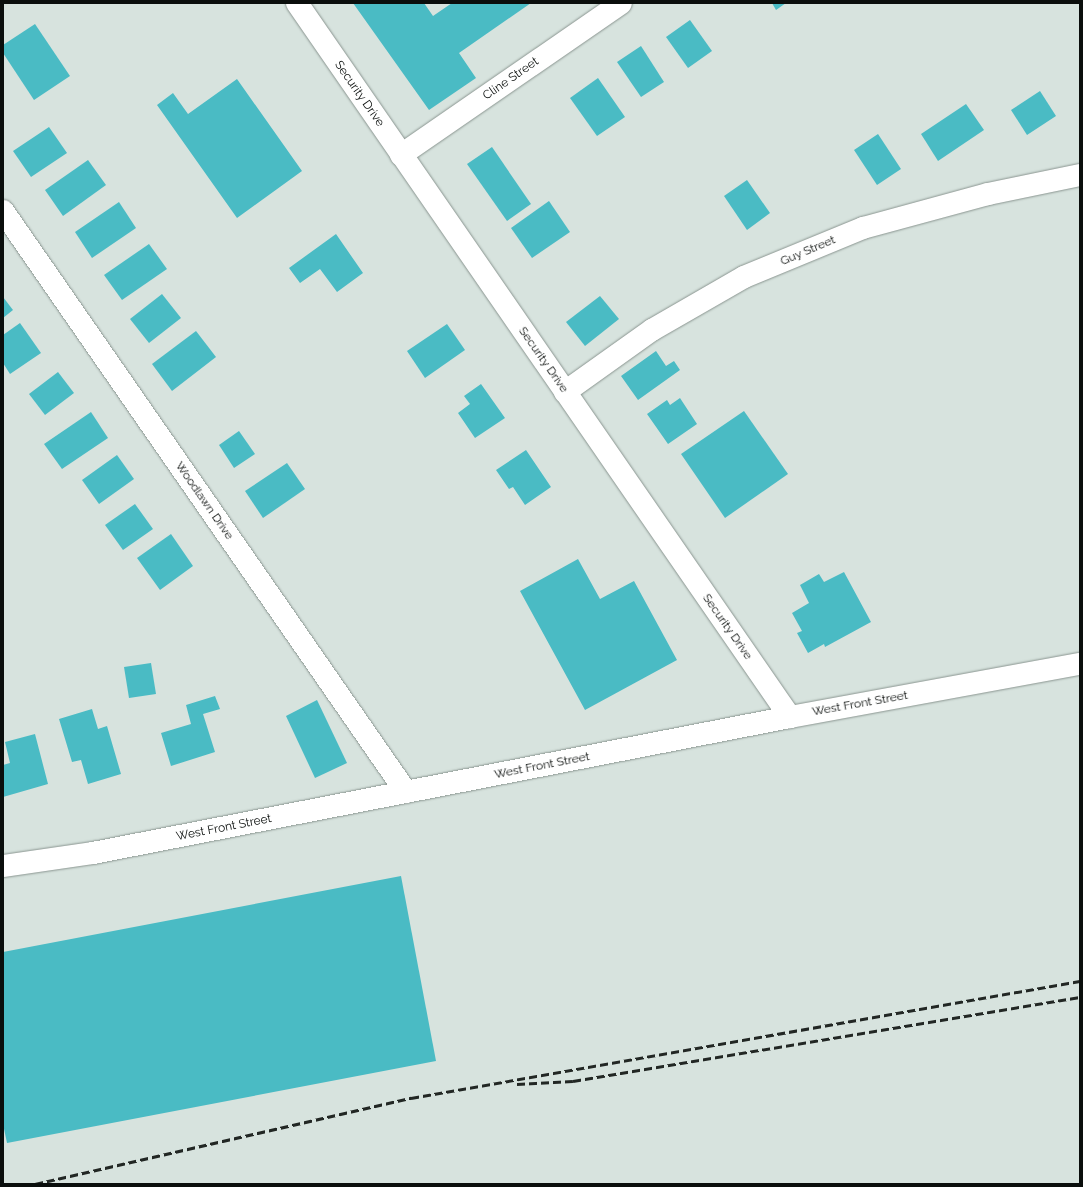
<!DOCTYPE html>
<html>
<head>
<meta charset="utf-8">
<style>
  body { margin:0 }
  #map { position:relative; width:1083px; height:1187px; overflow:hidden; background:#d7e3de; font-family:Raleway,sans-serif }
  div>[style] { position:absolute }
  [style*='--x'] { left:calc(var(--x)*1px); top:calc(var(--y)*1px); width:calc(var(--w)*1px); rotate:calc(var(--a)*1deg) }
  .building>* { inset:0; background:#4abbc4 }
  .roads { filter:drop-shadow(0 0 1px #8a9590) drop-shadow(0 0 1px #8a9590) }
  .minor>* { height:22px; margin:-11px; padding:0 11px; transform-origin:11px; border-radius:11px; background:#fff }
  .major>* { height:22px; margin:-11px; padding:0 11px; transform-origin:11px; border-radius:11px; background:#fff }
  .rail>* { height:3px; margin-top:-1.5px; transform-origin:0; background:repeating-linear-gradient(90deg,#222724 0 8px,transparent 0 12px) }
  span { translate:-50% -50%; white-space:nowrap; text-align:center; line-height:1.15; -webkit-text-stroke:3px #fff; paint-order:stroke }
  .street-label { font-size:12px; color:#0a0e0c }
  .frame { position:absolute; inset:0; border:4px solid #0a0e0c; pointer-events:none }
</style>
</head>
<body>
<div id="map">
  <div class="building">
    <div style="clip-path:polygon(353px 3px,424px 3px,433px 16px,452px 3px,531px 3px,459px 53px,476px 78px,429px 110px)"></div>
    <div style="clip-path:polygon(772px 3px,786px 3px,776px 10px)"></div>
    <div style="clip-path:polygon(690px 20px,712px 51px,688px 68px,666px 37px)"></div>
    <div style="clip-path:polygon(35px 24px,70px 76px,34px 100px,3px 53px,3px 45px)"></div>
    <div style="clip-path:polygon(641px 46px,664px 82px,641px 97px,617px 62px)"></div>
    <div style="clip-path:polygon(598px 78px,625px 117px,597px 136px,570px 98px)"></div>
    <div style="clip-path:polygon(237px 79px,302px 171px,237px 218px,157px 105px,173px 93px,188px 114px)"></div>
    <div style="clip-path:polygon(1040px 91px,1056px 116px,1027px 135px,1011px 110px)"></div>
    <div style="clip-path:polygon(966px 104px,984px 130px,938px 161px,921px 134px)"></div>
    <div style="clip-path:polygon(49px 127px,67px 153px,31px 177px,13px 151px)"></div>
    <div style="clip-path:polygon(878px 134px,901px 169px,877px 185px,854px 150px)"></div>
    <div style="clip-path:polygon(492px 147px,531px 204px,507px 221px,467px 164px)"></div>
    <div style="clip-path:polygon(88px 160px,106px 185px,63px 216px,45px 190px)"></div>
    <div style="clip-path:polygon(747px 180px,770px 213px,747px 230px,724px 196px)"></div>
    <div style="clip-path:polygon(549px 201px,570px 232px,532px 258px,511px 228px)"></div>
    <div style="clip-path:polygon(119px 202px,136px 228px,92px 258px,75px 232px)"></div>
    <div style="clip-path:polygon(336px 234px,363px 273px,337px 292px,320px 269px,300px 283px,289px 268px)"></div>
    <div style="clip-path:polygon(149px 244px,167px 269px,122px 300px,104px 275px)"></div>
    <div style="clip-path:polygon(162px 294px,181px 318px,149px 343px,130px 319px)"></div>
    <div style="clip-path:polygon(600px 296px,619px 319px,585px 346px,566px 322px)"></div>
    <div style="clip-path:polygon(3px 297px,13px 310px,3px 318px)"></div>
    <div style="clip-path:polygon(20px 323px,41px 353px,10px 374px,3px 363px,3px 335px)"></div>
    <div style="clip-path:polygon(447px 324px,465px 350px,425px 378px,407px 351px)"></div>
    <div style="clip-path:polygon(196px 331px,216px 357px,172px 391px,152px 364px)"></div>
    <div style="clip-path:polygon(656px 351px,666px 366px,674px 361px,680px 370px,638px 400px,621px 376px)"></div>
    <div style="clip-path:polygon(58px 372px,74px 393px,45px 415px,29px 394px)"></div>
    <div style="clip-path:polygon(481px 384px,505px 418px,475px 438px,458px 413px,470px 404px,464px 396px)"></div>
    <div style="clip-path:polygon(680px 398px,697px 424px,668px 444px,647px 414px,667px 400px,670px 405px)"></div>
    <div style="clip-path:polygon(744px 411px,788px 474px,725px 518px,681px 454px)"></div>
    <div style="clip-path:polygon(91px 412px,108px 438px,62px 469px,44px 444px)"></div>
    <div style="clip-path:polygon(239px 431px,255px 454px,234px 468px,219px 445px)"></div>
    <div style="clip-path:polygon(526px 450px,551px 487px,525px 505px,513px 487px,509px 489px,496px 470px)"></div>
    <div style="clip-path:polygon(117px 455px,134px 479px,99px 504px,82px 480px)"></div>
    <div style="clip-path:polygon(287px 463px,305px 489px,263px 518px,245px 491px)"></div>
    <div style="clip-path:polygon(135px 504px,153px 529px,123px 550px,105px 525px)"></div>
    <div style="clip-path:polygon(171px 534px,193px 566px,160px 590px,137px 558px)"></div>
    <div style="clip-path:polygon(578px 559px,600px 599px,634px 581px,677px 660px,585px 710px,520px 591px)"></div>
    <div style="clip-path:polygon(844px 572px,871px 622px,825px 647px,824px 644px,808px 653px,797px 633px,802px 631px,792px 613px,809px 603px,800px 585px,819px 574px,824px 582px)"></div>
    <div style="clip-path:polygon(151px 663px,156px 694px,129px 698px,124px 667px)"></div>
    <div style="clip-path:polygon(215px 696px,220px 709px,203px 714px,215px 752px,171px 766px,161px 733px,191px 724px,186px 705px)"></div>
    <div style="clip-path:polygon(317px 700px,347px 763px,315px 778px,286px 716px)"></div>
    <div style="clip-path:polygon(92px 709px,98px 729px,107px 726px,121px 774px,88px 784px,81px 760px,72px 762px,59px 719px)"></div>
    <div style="clip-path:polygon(35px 734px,48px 784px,3px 797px,3px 765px,10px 763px,5px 742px)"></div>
    <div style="clip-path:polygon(401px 876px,436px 1061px,7px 1143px,3px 1124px,3px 952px)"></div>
  </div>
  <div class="roads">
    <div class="minor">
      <div style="--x:297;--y:3;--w:868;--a:55.38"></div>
      <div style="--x:401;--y:155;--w:267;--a:-34.6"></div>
      <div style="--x:3;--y:211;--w:707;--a:55.25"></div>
      <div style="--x:565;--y:392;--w:107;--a:-35.5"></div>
      <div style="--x:652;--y:330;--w:106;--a:-29.9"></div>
      <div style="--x:744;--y:277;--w:129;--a:-22.4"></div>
      <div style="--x:863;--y:228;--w:130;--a:-15.2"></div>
      <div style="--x:988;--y:194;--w:94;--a:-11.7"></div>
    </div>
    <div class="major">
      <div style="--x:3;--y:866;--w:91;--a:-8.2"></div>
      <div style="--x:93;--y:853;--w:710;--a:-11.04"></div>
      <div style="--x:790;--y:717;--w:295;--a:-10.4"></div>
    </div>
  </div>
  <div class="rail">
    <div style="--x:517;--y:1084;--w:56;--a:-3.1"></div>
    <div style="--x:573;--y:1081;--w:514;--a:-9.41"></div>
    <div style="--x:35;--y:1184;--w:386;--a:-12.9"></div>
    <div style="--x:411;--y:1098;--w:679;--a:-9.92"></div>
  </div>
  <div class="street-label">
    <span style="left:511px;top:79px;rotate:-35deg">Cline Street</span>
    <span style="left:359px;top:94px;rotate:55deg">Security Drive</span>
    <span style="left:808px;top:251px;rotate:-23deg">Guy Street</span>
    <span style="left:543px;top:360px;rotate:55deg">Security Drive</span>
    <span style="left:204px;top:501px;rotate:55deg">Woodlawn Drive</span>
    <span style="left:727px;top:627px;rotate:55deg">Security Drive</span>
    <span style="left:860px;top:704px;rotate:-10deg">West Front Street</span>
    <span style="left:542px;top:766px;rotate:-11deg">West Front Street</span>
    <span style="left:224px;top:828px;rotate:-11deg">West Front Street</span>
  </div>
  <div class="frame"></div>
</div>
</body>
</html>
